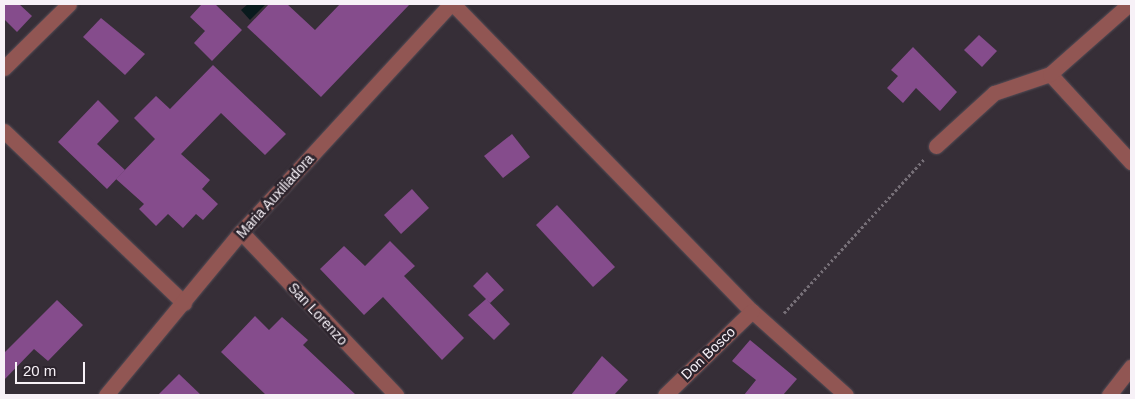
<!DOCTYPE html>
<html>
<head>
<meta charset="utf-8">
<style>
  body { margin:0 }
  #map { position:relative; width:1135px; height:399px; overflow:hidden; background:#362e37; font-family:Helvetica,sans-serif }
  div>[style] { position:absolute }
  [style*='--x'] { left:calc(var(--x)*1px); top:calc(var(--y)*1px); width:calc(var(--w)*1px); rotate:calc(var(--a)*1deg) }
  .water>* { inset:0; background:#091a1d }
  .building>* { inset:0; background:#854c8c }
  .path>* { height:3px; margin-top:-1.5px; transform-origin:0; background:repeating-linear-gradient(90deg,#766f77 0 2.5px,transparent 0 5px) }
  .roads { filter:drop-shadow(0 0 1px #554d56) drop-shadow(0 0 1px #554d56) }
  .minor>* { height:15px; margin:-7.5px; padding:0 7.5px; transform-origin:7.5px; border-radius:7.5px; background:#915653 }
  span { translate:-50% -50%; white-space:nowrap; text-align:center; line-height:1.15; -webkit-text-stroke:5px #2c242d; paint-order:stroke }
  .street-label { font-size:14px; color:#f7f1f7 }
  .frame { position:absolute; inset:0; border:5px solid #f7f1f7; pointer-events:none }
  .scale { position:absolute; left:15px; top:362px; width:70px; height:22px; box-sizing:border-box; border:2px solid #f7f1f7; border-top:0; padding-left:6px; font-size:15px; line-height:18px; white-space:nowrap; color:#f7f1f7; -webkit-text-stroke:4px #2c242d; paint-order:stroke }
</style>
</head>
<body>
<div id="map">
  <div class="water">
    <div style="clip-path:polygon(248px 4px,266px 4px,250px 20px,241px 10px)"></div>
  </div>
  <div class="building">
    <div style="clip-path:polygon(4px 4px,19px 4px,32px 16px,17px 32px,4px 19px)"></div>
    <div style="clip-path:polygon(202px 4px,215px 4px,242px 30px,212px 61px,194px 43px,205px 31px,190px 17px)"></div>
    <div style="clip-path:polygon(269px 4px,287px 4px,315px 30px,340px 4px,410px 4px,321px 97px,247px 27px)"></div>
    <div style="clip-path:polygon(101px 18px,145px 54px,125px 75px,83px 37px)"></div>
    <div style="clip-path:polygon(979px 35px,997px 51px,982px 67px,964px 50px)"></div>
    <div style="clip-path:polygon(913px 47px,957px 92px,940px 111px,916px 88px,903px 103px,887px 88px,898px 76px,891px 70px)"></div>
    <div style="clip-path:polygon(213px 65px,286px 134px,265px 155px,221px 113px,181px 154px,210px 180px,202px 189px,218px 204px,203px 220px,196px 214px,183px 228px,168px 214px,156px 226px,139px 209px,144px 204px,116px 179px,155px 139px,134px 118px,156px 96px,170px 109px)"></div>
    <div style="clip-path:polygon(98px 100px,119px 121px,97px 144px,125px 170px,107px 189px,58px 142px)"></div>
    <div style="clip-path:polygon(512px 134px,530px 157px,503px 178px,484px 156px)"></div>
    <div style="clip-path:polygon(412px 189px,429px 208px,401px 234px,384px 215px)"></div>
    <div style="clip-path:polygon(557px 205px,615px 267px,593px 287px,536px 225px)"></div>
    <div style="clip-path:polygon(390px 241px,415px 266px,404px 276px,464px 338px,442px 360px,383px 297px,364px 315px,320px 269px,344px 246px,365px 266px)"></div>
    <div style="clip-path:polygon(487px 272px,504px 290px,490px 303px,486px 299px,510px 324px,494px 340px,468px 315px,486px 299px,473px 286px)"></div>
    <div style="clip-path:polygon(57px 300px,83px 325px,48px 361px,34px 349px,4px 380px,4px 353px)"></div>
    <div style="clip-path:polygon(255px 316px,269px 330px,282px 317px,308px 340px,303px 345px,356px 395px,266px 395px,221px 352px)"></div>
    <div style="clip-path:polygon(750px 340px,797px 379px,783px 395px,744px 395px,756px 380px,732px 361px)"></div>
    <div style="clip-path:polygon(602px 356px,628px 380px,614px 395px,571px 395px)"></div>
    <div style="clip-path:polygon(179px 374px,201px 395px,158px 395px)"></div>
  </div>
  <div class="path">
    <div style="--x:784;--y:313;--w:208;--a:-47.7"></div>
  </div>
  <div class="roads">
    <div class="minor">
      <div style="--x:453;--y:4;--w:429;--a:45.8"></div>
      <div style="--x:752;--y:311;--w:126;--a:41.8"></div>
      <div style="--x:4;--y:68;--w:91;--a:-44.6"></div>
      <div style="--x:1050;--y:74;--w:120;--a:47.4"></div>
      <div style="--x:4;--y:131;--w:249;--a:43.7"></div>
      <div style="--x:936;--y:146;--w:79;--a:-42.4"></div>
      <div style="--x:994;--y:93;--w:59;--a:-18.7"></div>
      <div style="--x:1050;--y:74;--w:106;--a:-41.5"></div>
      <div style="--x:241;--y:232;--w:225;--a:46.4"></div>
      <div style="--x:106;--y:395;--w:212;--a:-50.4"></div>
      <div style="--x:241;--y:232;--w:310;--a:-47.4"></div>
      <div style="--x:665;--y:395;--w:121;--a:-44"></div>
      <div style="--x:1109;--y:395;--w:36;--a:-52"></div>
    </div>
  </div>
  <div class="street-label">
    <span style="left:275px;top:196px;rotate:-48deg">Maria Auxiliadora</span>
    <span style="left:318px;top:314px;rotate:47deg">San Lorenzo</span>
    <span style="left:708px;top:353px;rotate:-44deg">Don Bosco</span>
  </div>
  <div class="frame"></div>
  <div class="scale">20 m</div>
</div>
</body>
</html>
